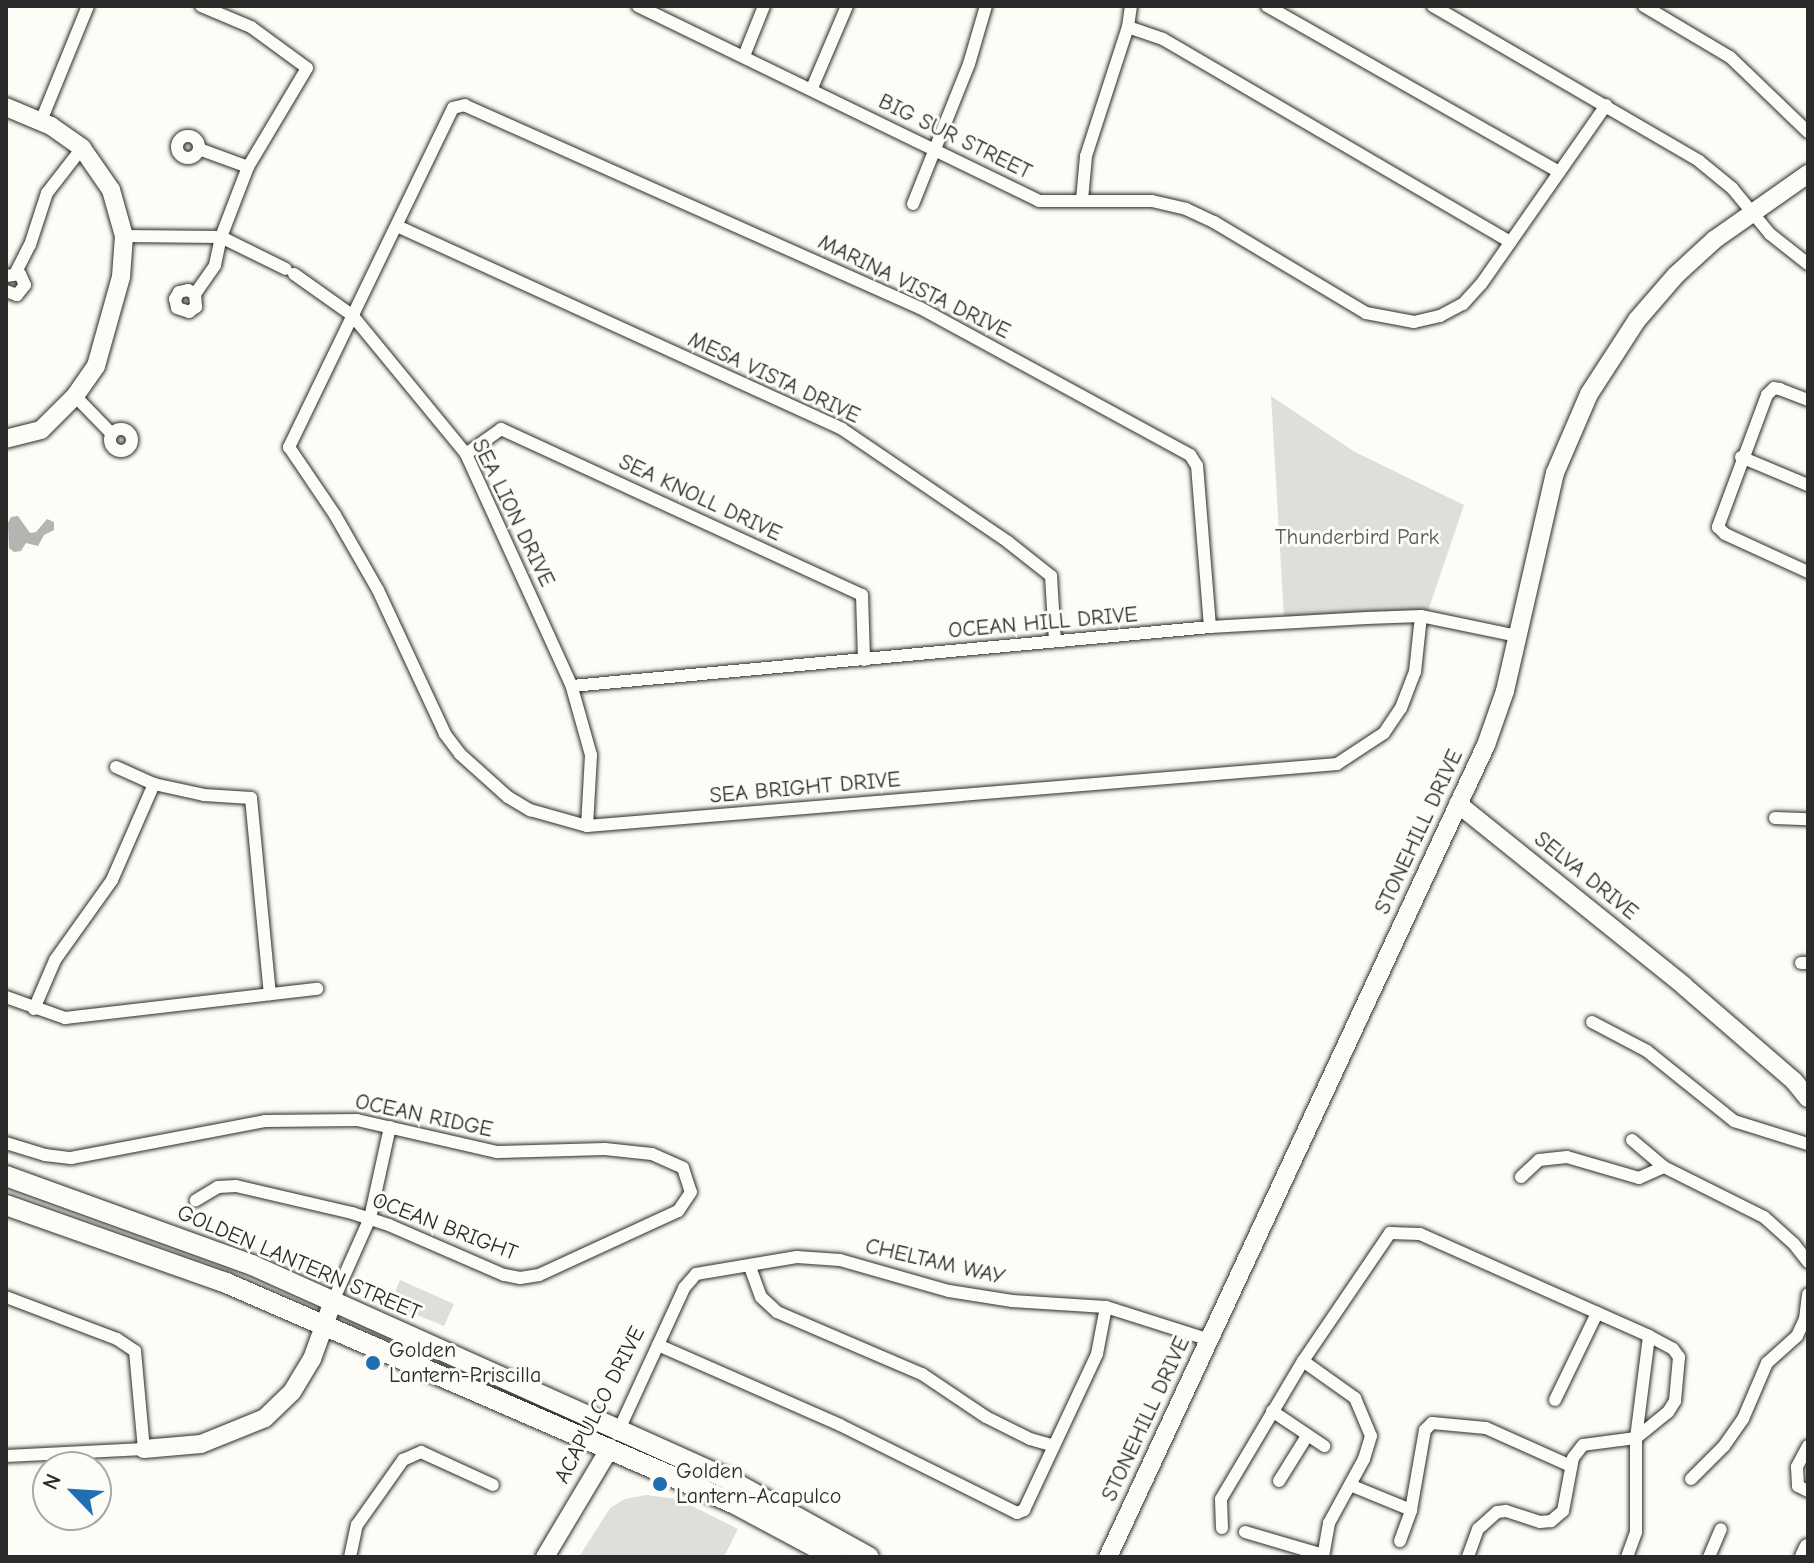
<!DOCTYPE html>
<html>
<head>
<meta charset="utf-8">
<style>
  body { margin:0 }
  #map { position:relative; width:1814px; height:1563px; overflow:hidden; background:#fdfcf7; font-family:"Comic Neue",sans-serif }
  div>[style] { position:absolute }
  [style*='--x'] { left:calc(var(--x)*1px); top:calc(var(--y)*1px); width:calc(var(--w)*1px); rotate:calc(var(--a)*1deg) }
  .green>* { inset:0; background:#dfdeda }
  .water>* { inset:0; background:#b5b4b1 }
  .roads { filter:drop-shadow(0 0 2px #2b2b2b) drop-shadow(0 0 2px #2b2b2b) }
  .street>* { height:12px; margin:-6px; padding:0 6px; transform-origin:6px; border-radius:6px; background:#fdfcf7 }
  .street>.ring { margin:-6px; padding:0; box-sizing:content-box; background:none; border:12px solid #fdfcf7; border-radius:50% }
  .secondary>* { height:18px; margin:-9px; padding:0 9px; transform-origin:9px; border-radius:9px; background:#fdfcf7 }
  .primary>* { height:20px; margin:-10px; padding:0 10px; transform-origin:10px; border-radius:10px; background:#fdfcf7 }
  .dots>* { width:22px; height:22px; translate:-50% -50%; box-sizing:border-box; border:4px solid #fdfcf7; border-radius:50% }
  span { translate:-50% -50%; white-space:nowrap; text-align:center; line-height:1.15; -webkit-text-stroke:6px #fdfcf7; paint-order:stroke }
  .street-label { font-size:22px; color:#2b2b2b }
  .park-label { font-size:22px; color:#585857 }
  .poi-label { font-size:22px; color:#2b2b2b }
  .left { translate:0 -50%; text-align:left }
  .frame { position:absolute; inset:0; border:8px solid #2b2b2b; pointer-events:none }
  .north { position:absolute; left:32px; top:1451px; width:80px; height:80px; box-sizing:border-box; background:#fdfcf7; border:2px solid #a9a8a5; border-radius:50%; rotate:295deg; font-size:22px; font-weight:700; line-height:32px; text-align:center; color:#2b2b2b }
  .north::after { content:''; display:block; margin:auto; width:28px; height:36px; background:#1f6fb2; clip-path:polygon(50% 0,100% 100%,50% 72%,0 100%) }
</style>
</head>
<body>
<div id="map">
  <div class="green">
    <div style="clip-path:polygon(1271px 396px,1355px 452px,1464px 505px,1428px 611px,1284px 617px)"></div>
    <div style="clip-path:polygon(400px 1280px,454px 1304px,444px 1326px,390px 1304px)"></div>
    <div style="clip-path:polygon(646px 1495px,678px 1499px,738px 1529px,724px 1557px,579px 1557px,610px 1508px,625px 1499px)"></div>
  </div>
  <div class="water">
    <div style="clip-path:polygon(18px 516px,30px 533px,36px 532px,47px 519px,54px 522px,54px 530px,44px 535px,38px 546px,26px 543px,21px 551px,14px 552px,9px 548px,8px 523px,11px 517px)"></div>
  </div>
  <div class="roads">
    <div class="street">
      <div style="--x:638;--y:6;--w:446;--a:25.9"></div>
      <div style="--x:1039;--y:201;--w:113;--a:0"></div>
      <div style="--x:1152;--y:201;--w:35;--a:13"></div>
      <div style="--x:1186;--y:209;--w:31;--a:25"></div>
      <div style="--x:1214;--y:222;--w:177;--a:30.9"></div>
      <div style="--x:1366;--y:313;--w:49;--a:10.6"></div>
      <div style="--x:1414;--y:322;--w:27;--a:-13"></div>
      <div style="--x:1440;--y:316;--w:26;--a:-28"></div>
      <div style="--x:1463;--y:304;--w:28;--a:-48"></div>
      <div style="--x:1482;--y:283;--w:217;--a:-55.1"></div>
      <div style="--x:1267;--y:6;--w:336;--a:29.6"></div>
      <div style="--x:1433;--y:6;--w:308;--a:30.2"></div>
      <div style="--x:1699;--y:161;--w:43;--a:39.3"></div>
      <div style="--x:1732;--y:188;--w:60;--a:50.4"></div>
      <div style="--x:1770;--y:234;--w:48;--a:38.3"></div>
      <div style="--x:1644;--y:6;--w:100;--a:30.7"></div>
      <div style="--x:1730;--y:57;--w:108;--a:43.9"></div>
      <div style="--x:1128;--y:27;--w:37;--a:19"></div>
      <div style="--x:1163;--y:39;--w:402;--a:30.3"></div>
      <div style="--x:744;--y:56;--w:54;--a:-68.2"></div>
      <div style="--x:812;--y:88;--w:89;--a:-66.9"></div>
      <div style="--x:41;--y:121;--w:124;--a:-67.8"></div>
      <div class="ring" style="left:177px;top:136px;width:10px;height:10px"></div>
      <div style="--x:199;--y:149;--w:52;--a:20.2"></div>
      <div style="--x:1082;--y:200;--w:44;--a:-84.8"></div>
      <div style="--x:1086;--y:156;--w:136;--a:-72"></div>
      <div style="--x:1128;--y:27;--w:21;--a:-82"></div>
      <div style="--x:913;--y:204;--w:151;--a:-68.2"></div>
      <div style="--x:969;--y:64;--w:60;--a:-73.7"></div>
      <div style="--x:397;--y:226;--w:489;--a:24.5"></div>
      <div style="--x:842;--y:429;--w:201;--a:34.2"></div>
      <div style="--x:1008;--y:542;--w:55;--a:38.3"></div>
      <div style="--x:1051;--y:576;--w:65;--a:86.5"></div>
      <div style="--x:124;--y:236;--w:97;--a:0.6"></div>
      <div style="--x:221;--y:237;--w:72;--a:26.2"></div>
      <div style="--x:16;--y:272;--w:30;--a:-63"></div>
      <div style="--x:30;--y:245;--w:55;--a:-71.9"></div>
      <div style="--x:47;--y:193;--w:57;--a:-52.1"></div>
      <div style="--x:294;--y:274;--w:71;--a:35.3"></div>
      <div style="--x:352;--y:315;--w:180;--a:50.6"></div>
      <div style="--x:466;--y:454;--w:253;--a:65.5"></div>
      <div style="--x:571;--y:684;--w:74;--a:74.3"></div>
      <div style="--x:591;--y:755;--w:71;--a:93.2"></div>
      <div style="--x:6;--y:276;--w:14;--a:-8"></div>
      <div style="--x:20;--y:274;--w:12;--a:66"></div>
      <div style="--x:25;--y:285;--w:13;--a:129"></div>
      <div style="--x:17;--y:295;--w:12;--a:-160"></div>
      <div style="--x:195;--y:294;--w:8;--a:-150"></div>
      <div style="--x:188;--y:290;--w:9;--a:167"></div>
      <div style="--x:179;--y:292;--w:8;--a:120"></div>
      <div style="--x:175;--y:299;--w:9;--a:77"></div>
      <div style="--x:177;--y:308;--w:13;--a:18"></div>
      <div style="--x:189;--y:312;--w:9;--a:-36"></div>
      <div style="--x:196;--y:307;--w:13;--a:-94"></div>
      <div style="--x:195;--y:294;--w:35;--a:-55"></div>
      <div style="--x:215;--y:265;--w:29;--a:-78"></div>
      <div style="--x:221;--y:237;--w:75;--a:-68.9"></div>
      <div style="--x:248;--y:167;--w:115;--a:-59.2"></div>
      <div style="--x:307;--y:68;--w:69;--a:-143.8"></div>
      <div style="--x:251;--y:27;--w:54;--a:-157.2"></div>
      <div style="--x:75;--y:396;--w:53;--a:45.8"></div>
      <div style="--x:1808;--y:400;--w:30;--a:-159"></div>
      <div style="--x:1780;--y:389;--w:6;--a:-171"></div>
      <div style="--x:1774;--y:388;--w:10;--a:135"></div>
      <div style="--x:1767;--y:395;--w:141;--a:110.4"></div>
      <div style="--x:1718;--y:527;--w:10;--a:45"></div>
      <div style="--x:1725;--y:534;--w:91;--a:24.6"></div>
      <div class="ring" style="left:110px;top:429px;width:10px;height:10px"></div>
      <div style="--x:466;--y:454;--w:43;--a:-35.5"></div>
      <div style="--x:501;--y:429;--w:397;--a:24.7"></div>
      <div style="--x:862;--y:595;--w:65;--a:88.2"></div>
      <div style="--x:1741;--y:457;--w:73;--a:22.7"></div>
      <div style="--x:1210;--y:627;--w:162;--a:-94.6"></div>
      <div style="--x:1197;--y:466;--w:13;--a:-122"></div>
      <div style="--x:1190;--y:455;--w:307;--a:-151.4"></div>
      <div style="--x:920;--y:308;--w:498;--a:-156"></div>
      <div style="--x:465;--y:105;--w:12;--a:166"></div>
      <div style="--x:453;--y:108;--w:377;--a:115.8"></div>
      <div style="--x:289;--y:447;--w:82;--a:55.9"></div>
      <div style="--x:335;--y:515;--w:86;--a:60.2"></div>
      <div style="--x:378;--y:590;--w:159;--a:65"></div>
      <div style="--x:445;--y:734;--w:25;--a:53"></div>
      <div style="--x:460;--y:754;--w:64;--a:41.9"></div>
      <div style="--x:508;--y:797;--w:26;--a:31"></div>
      <div style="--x:530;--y:810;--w:59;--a:15.7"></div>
      <div style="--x:587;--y:826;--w:753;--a:-4.73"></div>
      <div style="--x:1337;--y:764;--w:56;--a:-33.4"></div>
      <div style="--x:1384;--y:733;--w:30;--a:-56"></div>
      <div style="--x:1401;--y:708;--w:39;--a:-69"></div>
      <div style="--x:1415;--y:672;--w:56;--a:-83.9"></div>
      <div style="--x:572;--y:686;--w:641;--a:-5.28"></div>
      <div style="--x:1210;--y:627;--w:157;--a:-3.3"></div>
      <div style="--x:1367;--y:618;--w:54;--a:-2.1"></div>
      <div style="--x:1421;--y:616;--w:99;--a:11.7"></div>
      <div style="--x:116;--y:767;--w:42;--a:24.1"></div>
      <div style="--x:154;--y:784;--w:51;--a:12.4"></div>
      <div style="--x:204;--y:795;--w:47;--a:3.7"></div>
      <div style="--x:251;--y:798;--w:197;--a:84.5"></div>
      <div style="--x:1775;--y:818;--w:33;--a:2"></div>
      <div style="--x:1801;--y:963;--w:7;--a:0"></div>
      <div style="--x:6;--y:997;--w:63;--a:19.6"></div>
      <div style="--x:65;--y:1018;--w:254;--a:-6.6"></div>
      <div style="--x:34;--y:1009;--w:53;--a:-66.8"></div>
      <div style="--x:55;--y:960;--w:98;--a:-54.5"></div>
      <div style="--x:112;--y:880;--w:105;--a:-66.4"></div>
      <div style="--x:1592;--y:1022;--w:62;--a:27.8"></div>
      <div style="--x:1647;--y:1051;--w:112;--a:38.8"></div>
      <div style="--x:1734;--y:1121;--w:77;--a:17.3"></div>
      <div style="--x:1632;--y:1140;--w:42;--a:40.2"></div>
      <div style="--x:1664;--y:1167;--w:112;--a:26.6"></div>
      <div style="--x:1764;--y:1217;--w:40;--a:42"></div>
      <div style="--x:1794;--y:1244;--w:23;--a:52"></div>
      <div style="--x:6;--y:1143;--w:41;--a:17.1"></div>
      <div style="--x:45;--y:1155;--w:26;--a:7"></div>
      <div style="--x:71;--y:1158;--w:197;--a:-10.8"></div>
      <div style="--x:265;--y:1121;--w:92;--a:-0.6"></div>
      <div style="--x:357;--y:1120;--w:144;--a:12.9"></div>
      <div style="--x:497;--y:1152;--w:108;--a:-1.6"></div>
      <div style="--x:605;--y:1149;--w:47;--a:6.1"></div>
      <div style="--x:652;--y:1154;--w:34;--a:24"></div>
      <div style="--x:683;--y:1168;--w:25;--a:72"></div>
      <div style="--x:691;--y:1192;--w:23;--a:124"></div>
      <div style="--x:678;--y:1211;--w:153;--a:155.3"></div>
      <div style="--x:539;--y:1275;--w:19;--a:171"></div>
      <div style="--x:520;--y:1278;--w:16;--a:-169"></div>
      <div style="--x:504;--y:1275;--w:125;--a:-156.5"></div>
      <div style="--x:389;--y:1225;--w:39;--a:-162"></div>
      <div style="--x:352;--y:1213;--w:119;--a:-166.9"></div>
      <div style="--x:236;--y:1186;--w:18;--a:177"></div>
      <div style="--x:218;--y:1187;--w:26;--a:149"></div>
      <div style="--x:1521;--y:1177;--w:25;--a:-43"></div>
      <div style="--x:1539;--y:1160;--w:28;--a:-6"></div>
      <div style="--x:1567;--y:1157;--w:75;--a:16.3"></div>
      <div style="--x:1639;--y:1178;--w:27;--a:-24"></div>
      <div style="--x:750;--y:1267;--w:32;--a:70"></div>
      <div style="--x:761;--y:1297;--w:22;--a:43"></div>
      <div style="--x:777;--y:1312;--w:158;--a:23.2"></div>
      <div style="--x:922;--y:1374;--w:77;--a:33.9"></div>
      <div style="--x:986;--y:1417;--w:49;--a:26.6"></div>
      <div style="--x:1030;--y:1439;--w:25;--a:16"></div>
      <div style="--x:6;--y:1297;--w:119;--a:20.7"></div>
      <div style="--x:117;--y:1339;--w:22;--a:34"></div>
      <div style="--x:135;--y:1351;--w:98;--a:84.8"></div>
      <div style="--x:144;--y:1449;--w:138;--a:177.1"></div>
      <div style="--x:333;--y:1301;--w:91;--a:-66"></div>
      <div style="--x:370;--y:1218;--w:93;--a:-77.6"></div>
      <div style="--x:658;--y:1345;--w:199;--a:23.7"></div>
      <div style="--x:840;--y:1425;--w:198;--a:26.4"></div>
      <div style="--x:1017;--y:1513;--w:8;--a:-23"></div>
      <div style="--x:1024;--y:1510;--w:172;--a:-64.9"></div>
      <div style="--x:1097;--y:1354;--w:48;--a:-79.2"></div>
      <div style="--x:1303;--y:1361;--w:64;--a:35.4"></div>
      <div style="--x:1355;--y:1398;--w:41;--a:67.2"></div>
      <div style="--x:1371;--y:1436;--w:24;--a:107"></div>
      <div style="--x:1364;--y:1459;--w:73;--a:118.7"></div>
      <div style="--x:1329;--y:1523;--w:35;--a:100"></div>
      <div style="--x:1555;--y:1400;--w:97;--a:-64.2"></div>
      <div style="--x:1272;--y:1411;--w:63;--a:33.9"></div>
      <div style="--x:617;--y:1434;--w:161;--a:-65.3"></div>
      <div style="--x:684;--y:1288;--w:18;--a:-49"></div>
      <div style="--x:696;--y:1274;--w:102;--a:-9.6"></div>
      <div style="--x:797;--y:1257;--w:43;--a:4"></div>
      <div style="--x:840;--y:1260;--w:113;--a:15.9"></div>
      <div style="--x:949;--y:1291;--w:64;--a:9"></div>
      <div style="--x:1012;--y:1301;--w:94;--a:3.7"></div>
      <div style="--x:1106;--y:1307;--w:109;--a:17.6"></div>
      <div style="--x:1808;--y:1446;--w:24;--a:118"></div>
      <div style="--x:1797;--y:1467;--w:19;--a:87"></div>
      <div style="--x:1798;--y:1486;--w:11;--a:27"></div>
      <div style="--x:1691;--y:1479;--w:47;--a:-45"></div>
      <div style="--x:1724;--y:1446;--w:33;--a:-55"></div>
      <div style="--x:1743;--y:1419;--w:61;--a:-66.8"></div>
      <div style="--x:1767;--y:1363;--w:40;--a:-42"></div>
      <div style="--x:1797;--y:1336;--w:19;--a:-65"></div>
      <div style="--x:1805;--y:1319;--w:25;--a:-83"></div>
      <div style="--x:1279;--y:1481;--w:53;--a:-58.1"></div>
      <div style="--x:1350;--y:1485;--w:66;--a:22.3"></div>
      <div style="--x:1222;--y:1528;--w:29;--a:-92"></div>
      <div style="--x:1221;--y:1499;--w:161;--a:-59.3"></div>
      <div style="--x:1303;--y:1361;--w:155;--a:-55.8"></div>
      <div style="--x:1390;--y:1233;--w:30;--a:2"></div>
      <div style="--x:1420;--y:1234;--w:251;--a:24"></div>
      <div style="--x:1649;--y:1336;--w:27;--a:28"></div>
      <div style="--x:1673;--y:1349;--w:10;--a:53"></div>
      <div style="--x:1679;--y:1357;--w:44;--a:95.2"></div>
      <div style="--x:1675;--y:1401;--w:13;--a:122"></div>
      <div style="--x:1668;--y:1412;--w:41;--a:140.9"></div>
      <div style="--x:1636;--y:1438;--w:53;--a:172.5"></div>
      <div style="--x:1583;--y:1445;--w:16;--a:128"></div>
      <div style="--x:1573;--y:1458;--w:54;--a:100.7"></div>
      <div style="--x:1563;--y:1511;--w:16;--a:140"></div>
      <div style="--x:1551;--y:1521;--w:11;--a:175"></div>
      <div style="--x:1540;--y:1522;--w:36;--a:-162"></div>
      <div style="--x:1506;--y:1511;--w:9;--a:174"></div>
      <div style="--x:1497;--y:1512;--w:25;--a:138"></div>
      <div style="--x:1478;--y:1529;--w:30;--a:110"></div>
      <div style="--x:1245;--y:1532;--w:81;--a:16.4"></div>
      <div style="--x:1400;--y:1541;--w:33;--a:-70"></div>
      <div style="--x:1411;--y:1510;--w:81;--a:-80.1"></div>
      <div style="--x:1425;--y:1430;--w:10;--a:-45"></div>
      <div style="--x:1432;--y:1423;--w:54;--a:5.3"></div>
      <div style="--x:1486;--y:1428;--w:93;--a:24.1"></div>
      <div style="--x:350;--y:1557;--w:33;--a:-78"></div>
      <div style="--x:357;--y:1525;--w:80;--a:-54.7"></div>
      <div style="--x:403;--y:1460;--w:20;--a:-24"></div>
      <div style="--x:421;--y:1452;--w:79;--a:24.6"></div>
      <div style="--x:1627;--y:1557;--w:27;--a:-70"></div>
      <div style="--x:1636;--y:1532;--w:94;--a:-90"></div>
      <div style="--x:1636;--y:1438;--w:103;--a:-82.7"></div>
      <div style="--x:1709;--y:1557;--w:30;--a:-67"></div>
    </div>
    <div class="secondary">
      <div style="--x:6;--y:107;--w:49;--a:22.9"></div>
      <div style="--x:51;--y:126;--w:38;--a:35"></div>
      <div style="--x:82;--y:148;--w:51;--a:55.4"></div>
      <div style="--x:111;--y:190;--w:48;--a:74.2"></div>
      <div style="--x:124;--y:236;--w:41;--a:94.2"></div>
      <div style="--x:121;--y:277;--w:92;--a:105.7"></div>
      <div style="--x:96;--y:366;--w:37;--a:125"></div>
      <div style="--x:75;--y:396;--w:48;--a:135"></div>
      <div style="--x:41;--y:430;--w:36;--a:166"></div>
      <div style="--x:1458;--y:804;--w:290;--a:38.8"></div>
      <div style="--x:1684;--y:986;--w:145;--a:40.8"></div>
      <div style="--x:1794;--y:1081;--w:22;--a:51"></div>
      <div style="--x:144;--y:1449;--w:57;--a:-5"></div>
      <div style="--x:201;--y:1444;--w:69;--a:-22.1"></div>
      <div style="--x:265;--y:1418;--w:37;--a:-44"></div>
      <div style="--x:292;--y:1392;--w:39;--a:-59"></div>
      <div style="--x:312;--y:1359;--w:62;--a:-70.1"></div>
      <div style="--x:545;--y:1557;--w:127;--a:-59.2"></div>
      <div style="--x:1108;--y:1557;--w:896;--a:-65.04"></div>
      <div style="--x:1486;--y:745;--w:57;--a:-70.6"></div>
      <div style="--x:1505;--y:691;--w:224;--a:-77.1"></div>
      <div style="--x:1555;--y:473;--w:86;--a:-66.7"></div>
      <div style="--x:1589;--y:394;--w:88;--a:-57"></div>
      <div style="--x:1637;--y:320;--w:60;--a:-49.1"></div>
      <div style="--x:1676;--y:275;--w:52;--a:-42.6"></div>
      <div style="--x:1714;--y:240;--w:115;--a:-35.1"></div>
      <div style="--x:1804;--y:1557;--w:10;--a:-66"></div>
    </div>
    <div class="primary">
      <div style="--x:6;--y:1176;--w:262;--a:19.9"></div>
      <div style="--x:252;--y:1265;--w:522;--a:24.21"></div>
      <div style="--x:728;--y:1479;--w:161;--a:29"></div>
      <div style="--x:6;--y:1205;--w:231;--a:19.5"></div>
      <div style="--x:224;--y:1282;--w:555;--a:23.47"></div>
      <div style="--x:733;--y:1503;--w:115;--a:28.1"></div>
    </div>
  </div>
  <div class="dots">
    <div style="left:373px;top:1363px;background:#1f6fb2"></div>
    <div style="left:660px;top:1484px;background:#1f6fb2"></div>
  </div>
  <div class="street-label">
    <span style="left:955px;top:137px;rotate:26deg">BIG SUR STREET</span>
    <span style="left:914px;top:287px;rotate:26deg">MARINA VISTA DRIVE</span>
    <span style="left:774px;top:378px;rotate:25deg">MESA VISTA DRIVE</span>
    <span style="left:700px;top:498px;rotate:25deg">SEA KNOLL DRIVE</span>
    <span style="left:513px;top:513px;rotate:64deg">SEA LION DRIVE</span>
    <span style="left:1043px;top:623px;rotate:-5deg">OCEAN HILL DRIVE</span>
    <span style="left:805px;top:788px;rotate:-5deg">SEA BRIGHT DRIVE</span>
    <span style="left:1419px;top:832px;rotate:-65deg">STONEHILL DRIVE</span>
    <span style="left:1586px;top:876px;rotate:39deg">SELVA DRIVE</span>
    <span style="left:424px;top:1116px;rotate:12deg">OCEAN RIDGE</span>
    <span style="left:445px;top:1227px;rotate:21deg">OCEAN BRIGHT</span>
    <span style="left:935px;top:1262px;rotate:13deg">CHELTAM WAY</span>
    <span style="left:299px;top:1263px;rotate:23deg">GOLDEN LANTERN STREET</span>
    <span style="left:600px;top:1405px;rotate:-63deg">ACAPULCO DRIVE</span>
    <span style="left:1146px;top:1419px;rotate:-65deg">STONEHILL DRIVE</span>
  </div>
  <div class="park-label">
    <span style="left:1357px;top:538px">Thunderbird Park</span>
  </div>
  <div class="poi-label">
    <span class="left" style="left:389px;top:1363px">Golden<br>Lantern-Priscilla</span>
    <span class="left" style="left:676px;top:1484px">Golden<br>Lantern-Acapulco</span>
  </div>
  <div class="frame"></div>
  <div class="north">N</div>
</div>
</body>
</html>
